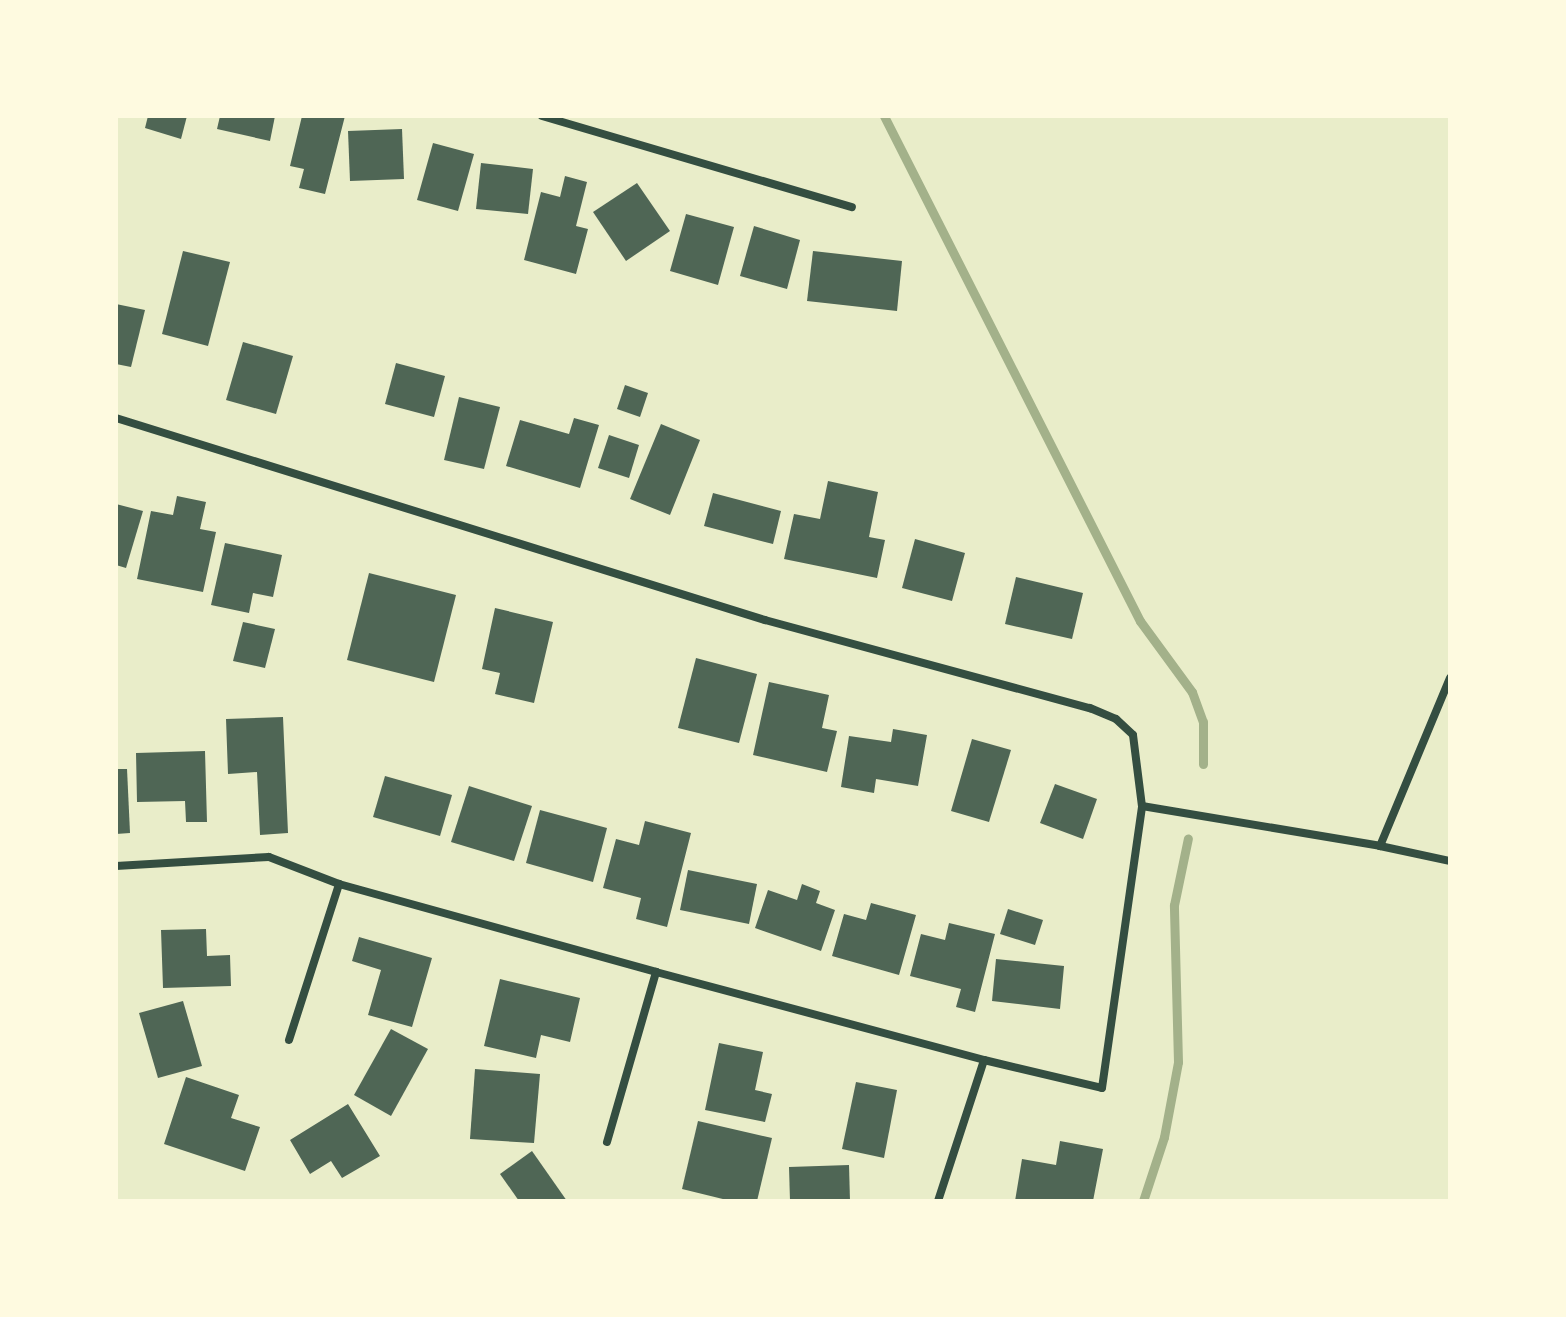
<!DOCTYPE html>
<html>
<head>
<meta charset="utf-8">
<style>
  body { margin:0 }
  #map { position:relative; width:1566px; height:1317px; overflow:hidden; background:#e9edc9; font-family:Arial,sans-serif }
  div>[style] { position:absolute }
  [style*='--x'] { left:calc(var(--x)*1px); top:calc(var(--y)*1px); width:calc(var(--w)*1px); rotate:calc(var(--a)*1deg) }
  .stream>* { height:9px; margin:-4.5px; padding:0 4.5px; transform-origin:4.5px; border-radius:4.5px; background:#a3b18a }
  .building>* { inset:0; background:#4f6655 }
  .minor>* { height:8px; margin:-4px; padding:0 4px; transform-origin:4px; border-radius:4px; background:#344e41 }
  span { translate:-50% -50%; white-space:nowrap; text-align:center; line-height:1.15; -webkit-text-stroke:7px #fefae0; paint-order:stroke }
  .frame { position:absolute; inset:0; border:118px solid #fefae0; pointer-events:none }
</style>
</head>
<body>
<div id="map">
  <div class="stream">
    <div style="--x:884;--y:116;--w:566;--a:63.12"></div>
    <div style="--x:1140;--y:621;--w:88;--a:53.8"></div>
    <div style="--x:1192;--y:692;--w:32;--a:70"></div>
    <div style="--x:1203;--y:722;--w:42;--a:90"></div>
    <div style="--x:1143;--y:1201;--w:67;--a:-71.8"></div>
    <div style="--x:1164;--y:1137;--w:76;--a:-79.4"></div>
    <div style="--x:1178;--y:1062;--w:157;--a:-91.5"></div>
    <div style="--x:1174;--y:905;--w:68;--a:-78.2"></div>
  </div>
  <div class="building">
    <div style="clip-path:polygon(148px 116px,187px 116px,181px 139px,145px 128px)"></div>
    <div style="clip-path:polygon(220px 116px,275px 116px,270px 141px,217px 129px)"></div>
    <div style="clip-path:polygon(302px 116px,345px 116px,325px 194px,299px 188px,304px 169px,290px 166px)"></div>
    <div style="clip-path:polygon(402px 129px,404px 179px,350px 181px,348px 131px)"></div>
    <div style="clip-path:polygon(433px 143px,474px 154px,458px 211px,417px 200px)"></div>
    <div style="clip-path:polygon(481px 163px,533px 169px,528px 214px,476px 209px)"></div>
    <div style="clip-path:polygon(565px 176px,587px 182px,576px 226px,588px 229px,576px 274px,524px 260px,541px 192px,560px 197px)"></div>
    <div style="clip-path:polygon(637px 183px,670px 231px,626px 261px,593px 212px)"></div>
    <div style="clip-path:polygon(686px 214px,734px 227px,718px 285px,670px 271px)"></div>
    <div style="clip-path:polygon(754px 226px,800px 240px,787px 289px,740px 276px)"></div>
    <div style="clip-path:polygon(183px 251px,230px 262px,208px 346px,162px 334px)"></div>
    <div style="clip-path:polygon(813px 251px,902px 261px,897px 311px,807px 301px)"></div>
    <div style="clip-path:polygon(116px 304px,145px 310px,131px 367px,116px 364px)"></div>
    <div style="clip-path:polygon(243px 342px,293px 356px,276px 414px,226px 400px)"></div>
    <div style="clip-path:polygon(396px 363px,445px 376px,434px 417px,385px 404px)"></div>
    <div style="clip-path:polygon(625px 385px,648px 393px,640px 417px,617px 409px)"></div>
    <div style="clip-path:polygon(459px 397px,500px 407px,484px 469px,444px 460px)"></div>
    <div style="clip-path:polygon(574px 418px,599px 425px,580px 488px,506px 466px,520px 420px,569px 434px)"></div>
    <div style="clip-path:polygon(661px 424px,700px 440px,670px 515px,630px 499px)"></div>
    <div style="clip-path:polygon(609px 435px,639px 445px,629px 478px,598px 468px)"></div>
    <div style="clip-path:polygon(828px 481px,878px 492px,869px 537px,885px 540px,877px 578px,784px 559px,794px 514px,820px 519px)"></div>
    <div style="clip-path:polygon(713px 493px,781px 511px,773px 544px,704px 526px)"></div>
    <div style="clip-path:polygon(177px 496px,206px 502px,200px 529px,216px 532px,203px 592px,137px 579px,151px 511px,173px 515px)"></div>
    <div style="clip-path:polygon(116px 504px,143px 511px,126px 568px,116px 565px)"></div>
    <div style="clip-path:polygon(915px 539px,965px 553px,952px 601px,902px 588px)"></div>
    <div style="clip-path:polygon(225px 543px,282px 555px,273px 597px,253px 593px,249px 613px,211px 605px)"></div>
    <div style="clip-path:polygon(369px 573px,456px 595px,434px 682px,347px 660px)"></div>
    <div style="clip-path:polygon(1016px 577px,1083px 593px,1072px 639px,1005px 624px)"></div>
    <div style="clip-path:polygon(495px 608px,553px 622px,534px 703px,495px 694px,500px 673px,482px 669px)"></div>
    <div style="clip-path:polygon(243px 622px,275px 629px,265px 668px,233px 661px)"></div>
    <div style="clip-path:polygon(696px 658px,757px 674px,739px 743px,678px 728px)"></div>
    <div style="clip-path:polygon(769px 682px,829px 695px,822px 728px,837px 731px,827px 772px,753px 755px)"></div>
    <div style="clip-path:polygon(283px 717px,288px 833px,260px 835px,257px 772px,228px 774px,226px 719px)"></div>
    <div style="clip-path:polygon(893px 729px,927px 735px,918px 786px,876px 779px,874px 793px,841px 787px,849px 736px,891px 742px)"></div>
    <div style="clip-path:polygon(972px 739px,1011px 750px,989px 822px,951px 811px)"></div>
    <div style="clip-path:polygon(205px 751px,207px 822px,186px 822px,185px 801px,137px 802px,136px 753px)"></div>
    <div style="clip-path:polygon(116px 769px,127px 769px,130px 833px,116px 834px)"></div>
    <div style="clip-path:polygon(385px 776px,452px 795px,440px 836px,373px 817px)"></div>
    <div style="clip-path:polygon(1055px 784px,1097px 799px,1083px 839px,1040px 823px)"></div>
    <div style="clip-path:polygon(469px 786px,532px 806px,514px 861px,451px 842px)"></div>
    <div style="clip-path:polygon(540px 810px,607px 828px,593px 882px,526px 863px)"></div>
    <div style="clip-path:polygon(645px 821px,691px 833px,667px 927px,636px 919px,641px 898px,603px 888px,616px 839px,639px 845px)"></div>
    <div style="clip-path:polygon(688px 870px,757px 884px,749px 924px,680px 910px)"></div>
    <div style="clip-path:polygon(802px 884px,820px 891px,816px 903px,835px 910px,821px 951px,755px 928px,768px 890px,797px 900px)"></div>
    <div style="clip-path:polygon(871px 903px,916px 915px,899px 975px,832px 956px,844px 914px,866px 920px)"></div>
    <div style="clip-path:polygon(1008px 909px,1043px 920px,1035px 945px,1000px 934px)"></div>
    <div style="clip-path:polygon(949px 923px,995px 934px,975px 1012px,956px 1007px,961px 989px,910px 976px,921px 934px,945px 940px)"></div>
    <div style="clip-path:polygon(206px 929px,207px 956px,230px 955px,231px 986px,163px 988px,161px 930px)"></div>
    <div style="clip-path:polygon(359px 937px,432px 958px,412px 1027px,368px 1015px,381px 970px,352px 961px)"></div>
    <div style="clip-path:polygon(996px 959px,1064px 966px,1060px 1009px,992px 1001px)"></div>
    <div style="clip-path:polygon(500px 979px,580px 998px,570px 1042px,541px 1035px,536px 1058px,484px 1046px)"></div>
    <div style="clip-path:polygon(183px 1001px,202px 1066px,158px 1078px,139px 1013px)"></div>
    <div style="clip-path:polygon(391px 1029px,428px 1049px,391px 1116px,354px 1095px)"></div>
    <div style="clip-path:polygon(719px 1043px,763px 1052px,755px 1090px,772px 1094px,765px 1122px,705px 1110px)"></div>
    <div style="clip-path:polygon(475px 1069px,540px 1074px,534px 1143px,470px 1139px)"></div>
    <div style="clip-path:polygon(186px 1077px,239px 1095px,231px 1118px,260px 1127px,245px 1171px,164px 1144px)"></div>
    <div style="clip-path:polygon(856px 1082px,897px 1090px,884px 1158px,842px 1149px)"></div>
    <div style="clip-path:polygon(348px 1104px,380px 1156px,342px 1178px,331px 1161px,310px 1174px,290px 1140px)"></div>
    <div style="clip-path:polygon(698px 1121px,772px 1138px,757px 1201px,731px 1201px,682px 1189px)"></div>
    <div style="clip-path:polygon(1060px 1141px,1103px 1149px,1093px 1201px,1015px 1201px,1022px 1159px,1056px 1165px)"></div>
    <div style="clip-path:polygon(532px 1151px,567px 1201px,519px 1201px,500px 1174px)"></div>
    <div style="clip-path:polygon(849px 1165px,850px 1201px,790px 1201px,789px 1167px)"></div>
  </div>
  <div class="minor">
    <div style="--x:542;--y:116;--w:323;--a:16.4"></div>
    <div style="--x:116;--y:418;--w:680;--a:17.29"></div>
    <div style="--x:765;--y:620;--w:337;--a:15.2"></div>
    <div style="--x:1090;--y:708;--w:28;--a:23"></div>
    <div style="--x:1116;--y:719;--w:23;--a:43"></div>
    <div style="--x:1133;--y:735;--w:72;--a:82.8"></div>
    <div style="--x:1142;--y:806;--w:241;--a:9.5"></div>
    <div style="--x:1380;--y:846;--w:72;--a:12.1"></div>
    <div style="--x:1380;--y:846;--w:182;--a:-67.4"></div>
    <div style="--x:116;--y:866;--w:153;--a:-3.4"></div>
    <div style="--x:269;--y:857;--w:75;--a:21.1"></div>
    <div style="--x:339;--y:884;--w:329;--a:15.5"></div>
    <div style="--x:656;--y:972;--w:340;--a:15"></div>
    <div style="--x:984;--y:1060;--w:121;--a:13.3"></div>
    <div style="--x:1102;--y:1088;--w:285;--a:-81.9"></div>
    <div style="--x:289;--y:1040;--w:164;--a:-72.2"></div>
    <div style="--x:607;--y:1142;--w:177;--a:-73.9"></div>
    <div style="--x:938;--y:1201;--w:148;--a:-71.9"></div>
  </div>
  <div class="frame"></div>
</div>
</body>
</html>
